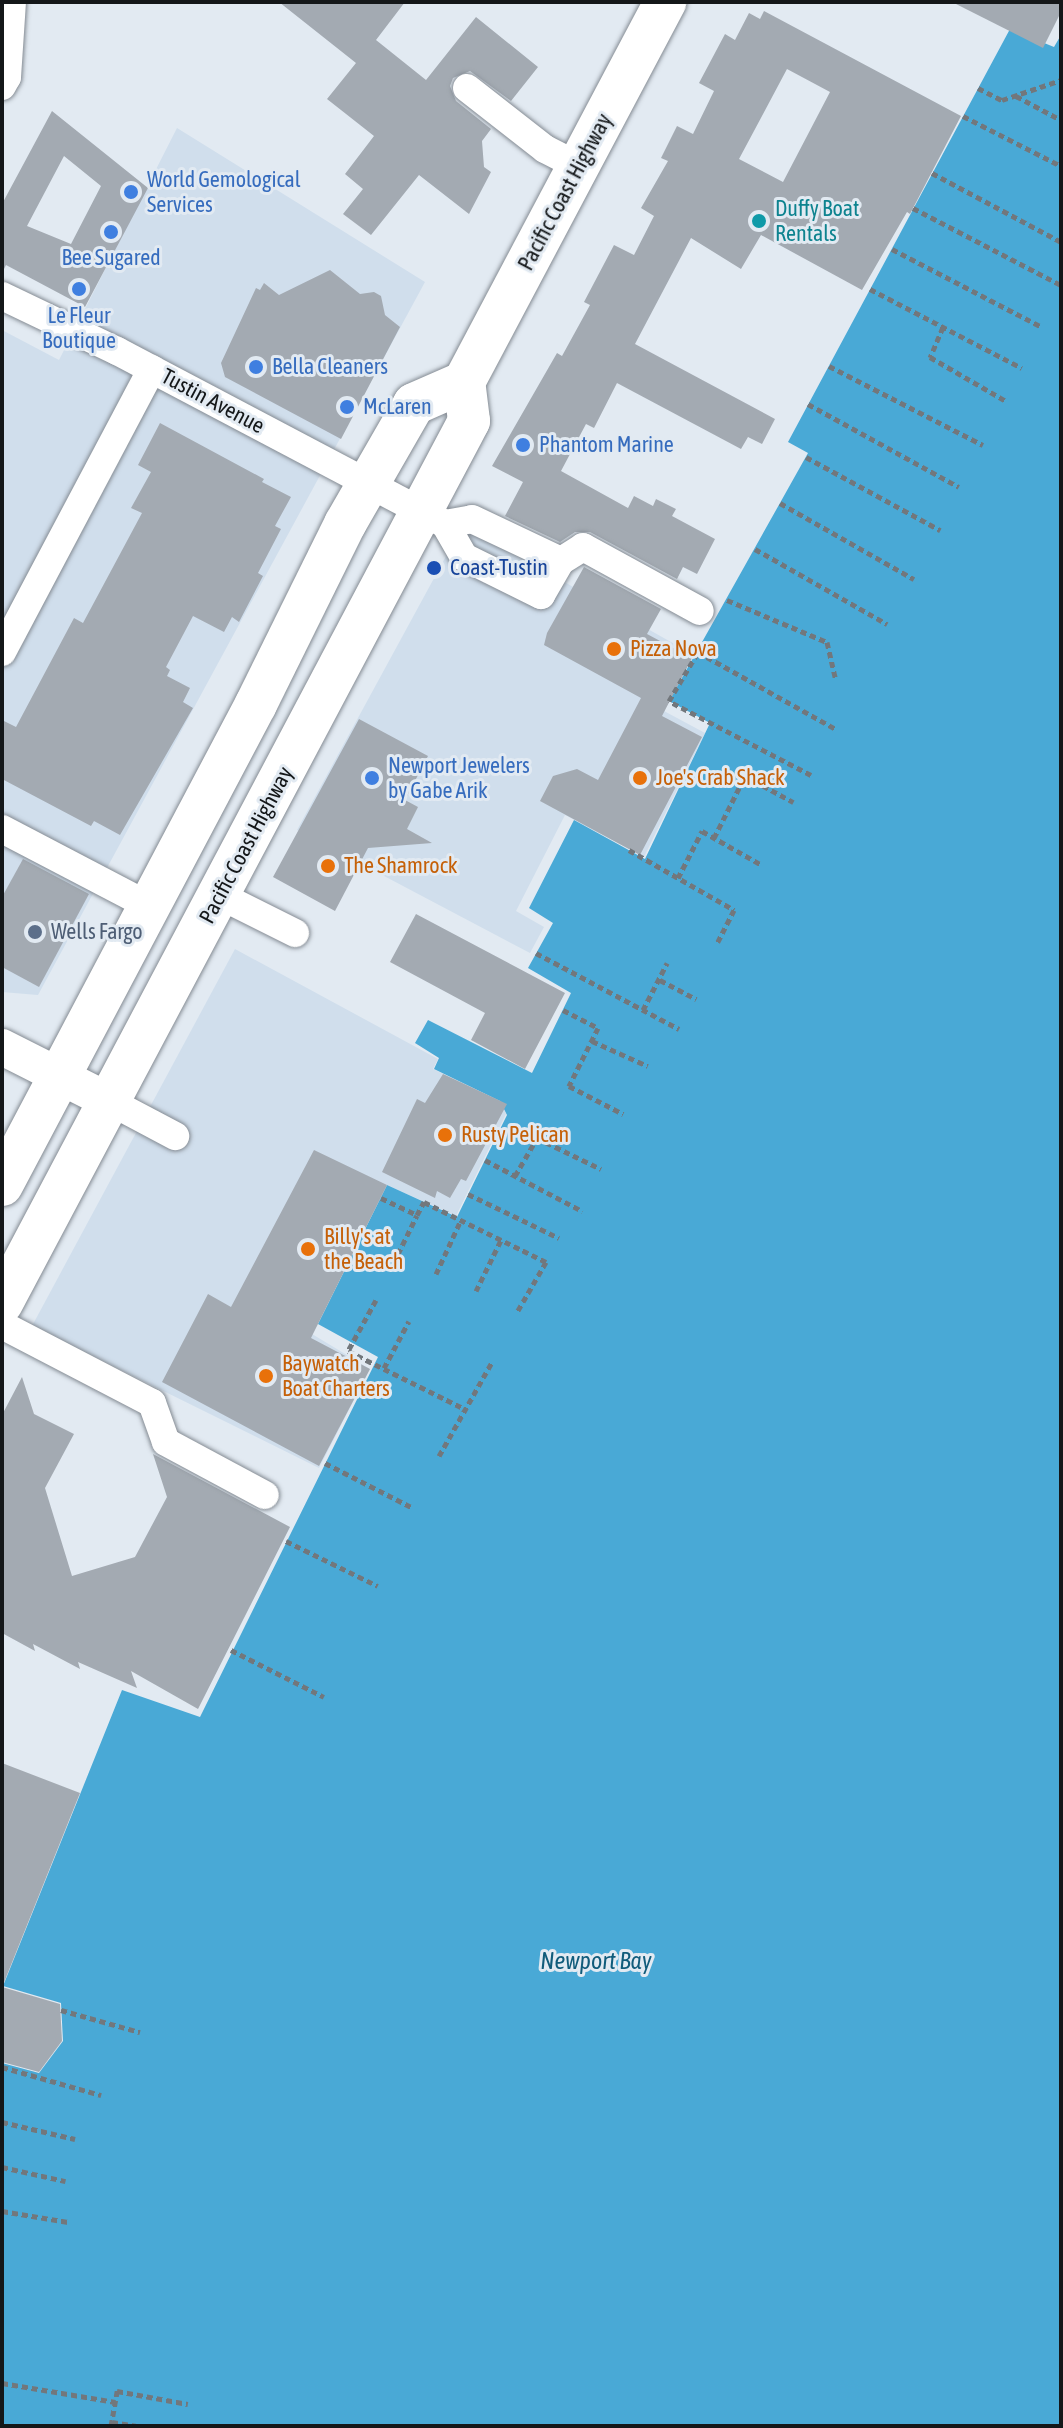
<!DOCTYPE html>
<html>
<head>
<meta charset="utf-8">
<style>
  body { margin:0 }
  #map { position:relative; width:1063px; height:2428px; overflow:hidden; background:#e2eaf2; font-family:"Asap Condensed",sans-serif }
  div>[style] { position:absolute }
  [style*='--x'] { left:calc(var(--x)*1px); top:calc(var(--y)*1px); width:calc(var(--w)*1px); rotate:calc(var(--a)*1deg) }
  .built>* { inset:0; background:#d0deec }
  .water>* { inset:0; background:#49a9d6 }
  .building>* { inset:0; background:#a3aab2 }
  .path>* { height:5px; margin-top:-2.5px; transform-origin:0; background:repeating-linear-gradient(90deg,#72777c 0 6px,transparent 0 10px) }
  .roads { filter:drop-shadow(0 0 2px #848b93) drop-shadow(0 0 2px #848b93) }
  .minor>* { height:28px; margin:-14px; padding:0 14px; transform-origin:14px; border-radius:14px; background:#fff }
  .major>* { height:36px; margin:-18px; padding:0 18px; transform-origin:18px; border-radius:18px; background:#fff }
  .highway>* { height:42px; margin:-21px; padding:0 21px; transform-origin:21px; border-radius:21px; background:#fff }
  .dots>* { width:22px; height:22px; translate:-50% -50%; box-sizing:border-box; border:4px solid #e2eaf2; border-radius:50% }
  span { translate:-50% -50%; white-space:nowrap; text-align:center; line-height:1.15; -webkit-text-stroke:6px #e2eaf2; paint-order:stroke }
  .shop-label { font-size:22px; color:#366cbe }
  .left { translate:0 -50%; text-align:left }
  .street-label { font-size:22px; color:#141719 }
  .culture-label { font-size:22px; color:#0d838f }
  .transit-label { font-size:22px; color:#164399 }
  .food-label { font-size:22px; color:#c56008 }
  .service-label { font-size:22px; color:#4e5e75 }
  .water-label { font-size:24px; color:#115c7b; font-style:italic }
  .frame { position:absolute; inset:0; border:4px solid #141719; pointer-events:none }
</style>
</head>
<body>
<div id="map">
  <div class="built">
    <div style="clip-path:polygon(177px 128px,425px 282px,38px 995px,2px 992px,2px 330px,59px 360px)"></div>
    <div style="clip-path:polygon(463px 525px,694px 655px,664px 711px,705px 733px,644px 857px,565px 815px,516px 911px,544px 927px,530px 953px,297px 830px)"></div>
    <div style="clip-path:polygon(235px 949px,438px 1059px,433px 1069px,500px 1101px,506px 1114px,456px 1216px,387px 1185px,312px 1334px,370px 1369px,319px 1468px,32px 1326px)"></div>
  </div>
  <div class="water">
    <div style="clip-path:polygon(1010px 29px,1054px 47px,1061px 35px,1061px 2426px,2px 2426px,2px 2063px,39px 2073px,63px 2041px,61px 2003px,3px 1986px,122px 1690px,200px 1717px,378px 1357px,318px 1324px,387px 1185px,457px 1217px,507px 1115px,500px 1101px,434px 1069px,439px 1058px,415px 1043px,428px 1020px,532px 1073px,571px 993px,528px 968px,553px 923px,529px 908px,574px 820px,645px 859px,710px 723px,669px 701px,808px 453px,788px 442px)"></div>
  </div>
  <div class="building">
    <div style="clip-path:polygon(279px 2px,405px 2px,376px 40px,426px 80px,476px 17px,538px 67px,511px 101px,470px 71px,453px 78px,450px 86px,456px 101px,491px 129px,482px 141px,484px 167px,491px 172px,469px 214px,419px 175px,371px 235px,343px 214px,363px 189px,345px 174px,374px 136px,327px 99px,356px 63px)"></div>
    <div style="clip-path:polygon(952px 2px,1061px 2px,1061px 12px,1043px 48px)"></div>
    <div style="clip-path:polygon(evenodd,764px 11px,961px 116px,910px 214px,907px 212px,862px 290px,761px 235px,741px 269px,691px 238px,635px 344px,775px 419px,762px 444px,748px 437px,741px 449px,617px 383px,594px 428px,586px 424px,561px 471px,628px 508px,634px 496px,653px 506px,656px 499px,676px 509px,672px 516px,715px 539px,697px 574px,683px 567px,677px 579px,590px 532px,575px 532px,560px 542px,505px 516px,523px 482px,492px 466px,557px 353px,562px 356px,590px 305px,584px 302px,614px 245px,634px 255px,654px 216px,641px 208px,668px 161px,661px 158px,677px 126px,693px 134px,714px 91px,699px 83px,725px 34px,735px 40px,749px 13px,760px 19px,764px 11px,787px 69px,830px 92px,783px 182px,739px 159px,787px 69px)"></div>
    <div style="clip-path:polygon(evenodd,52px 111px,148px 188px,85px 307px,6px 265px,2px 273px,2px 204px,52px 111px,64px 156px,101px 186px,71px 244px,27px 226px,64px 156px)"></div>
    <div style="clip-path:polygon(330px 270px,360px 294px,374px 292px,381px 296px,385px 315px,400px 327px,341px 439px,225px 377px,221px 363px,256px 288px,260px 290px,264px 283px,279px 295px)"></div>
    <div style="clip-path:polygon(160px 423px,264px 479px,262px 482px,291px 497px,275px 526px,281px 529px,258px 573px,263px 576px,239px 622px,232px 617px,224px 632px,193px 616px,166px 667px,170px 670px,167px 676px,190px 688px,183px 702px,193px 708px,120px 835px,94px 821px,91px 826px,2px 779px,2px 720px,16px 727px,74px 618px,83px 623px,142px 513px,131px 508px,151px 472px,138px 465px)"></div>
    <div style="clip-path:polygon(584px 567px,661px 609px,647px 634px,692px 658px,662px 716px,702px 737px,640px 855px,540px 801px,553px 776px,577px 769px,598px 780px,641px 698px,544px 645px,547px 633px)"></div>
    <div style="clip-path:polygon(359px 719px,428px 756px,405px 800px,418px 807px,407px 829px,432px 843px,368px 848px,335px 911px,273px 877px)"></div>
    <div style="clip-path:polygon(23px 859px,89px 894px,39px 987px,2px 967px,2px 897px)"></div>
    <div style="clip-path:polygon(416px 914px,565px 993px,525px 1069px,471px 1040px,485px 1013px,390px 962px)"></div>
    <div style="clip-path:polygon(443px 1074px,507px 1104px,466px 1181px,461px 1179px,450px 1198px,437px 1191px,435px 1198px,382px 1172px,417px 1099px,425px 1103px)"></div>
    <div style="clip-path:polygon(314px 1150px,387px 1185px,311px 1338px,370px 1369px,319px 1466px,162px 1382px,208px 1294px,231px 1307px)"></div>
    <div style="clip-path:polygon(22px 1377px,34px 1414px,74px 1434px,45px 1488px,72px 1576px,135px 1557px,167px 1497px,153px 1454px,290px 1527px,198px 1709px,131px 1671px,137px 1688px,78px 1662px,80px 1669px,33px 1644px,35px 1651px,2px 1633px,2px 1415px)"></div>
    <div style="clip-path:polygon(2px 1763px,80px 1793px,3px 1985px,2px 1985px)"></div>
    <div style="clip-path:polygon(2px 1987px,60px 2004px,62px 2041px,39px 2072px,2px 2062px)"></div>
  </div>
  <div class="path">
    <div style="--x:978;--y:88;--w:27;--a:27"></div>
    <div style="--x:1002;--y:100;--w:62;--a:-18.7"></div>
    <div style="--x:1016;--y:96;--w:51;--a:28.1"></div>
    <div style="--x:963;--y:116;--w:110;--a:27"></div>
    <div style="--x:932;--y:173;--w:146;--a:28.1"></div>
    <div style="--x:913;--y:208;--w:167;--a:27.5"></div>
    <div style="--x:892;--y:249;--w:169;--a:27.5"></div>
    <div style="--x:870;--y:289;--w:171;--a:27.5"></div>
    <div style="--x:943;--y:327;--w:33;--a:113"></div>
    <div style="--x:930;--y:357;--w:88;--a:30.1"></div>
    <div style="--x:829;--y:366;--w:173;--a:27.2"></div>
    <div style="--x:808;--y:404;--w:172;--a:28.8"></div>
    <div style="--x:806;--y:457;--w:153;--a:28.6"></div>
    <div style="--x:780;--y:503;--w:154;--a:29.6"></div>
    <div style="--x:755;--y:549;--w:152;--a:29.6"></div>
    <div style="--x:727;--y:600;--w:108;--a:22.8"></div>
    <div style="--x:827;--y:642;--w:37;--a:77"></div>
    <div style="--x:811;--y:775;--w:160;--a:-152.5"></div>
    <div style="--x:669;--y:701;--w:57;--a:-59.4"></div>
    <div style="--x:698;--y:652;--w:158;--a:29.2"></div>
    <div style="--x:714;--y:838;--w:69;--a:-63.4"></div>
    <div style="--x:745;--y:776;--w:55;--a:28.4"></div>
    <div style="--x:629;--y:850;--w:121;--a:29.7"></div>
    <div style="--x:734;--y:910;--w:36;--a:117"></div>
    <div style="--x:678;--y:878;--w:53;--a:-62.9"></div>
    <div style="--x:702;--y:831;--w:67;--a:29.6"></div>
    <div style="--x:536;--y:953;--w:162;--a:28"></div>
    <div style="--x:660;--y:980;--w:41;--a:27.8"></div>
    <div style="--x:563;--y:1010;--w:39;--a:27"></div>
    <div style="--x:598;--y:1028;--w:65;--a:116.6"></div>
    <div style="--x:569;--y:1086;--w:61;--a:27.4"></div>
    <div style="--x:643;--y:1010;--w:53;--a:-62.9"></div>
    <div style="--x:592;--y:1041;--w:61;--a:24.1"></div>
    <div style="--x:485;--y:1160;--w:110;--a:27.7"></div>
    <div style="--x:515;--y:1176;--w:44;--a:-59.9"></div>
    <div style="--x:537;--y:1138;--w:71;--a:25.8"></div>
    <div style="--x:468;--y:1194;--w:101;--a:25.8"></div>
    <div style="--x:381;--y:1198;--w:40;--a:25"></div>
    <div style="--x:417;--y:1215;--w:15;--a:-62"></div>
    <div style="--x:424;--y:1202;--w:136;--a:26.2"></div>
    <div style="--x:546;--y:1262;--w:58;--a:120.1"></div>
    <div style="--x:398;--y:1254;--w:43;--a:-64"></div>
    <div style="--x:436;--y:1274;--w:60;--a:-65.2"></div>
    <div style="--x:476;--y:1291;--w:57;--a:-63.9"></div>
    <div style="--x:376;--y:1300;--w:58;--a:118.8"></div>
    <div style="--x:348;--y:1351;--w:131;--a:26.4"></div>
    <div style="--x:384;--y:1368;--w:53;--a:-62"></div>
    <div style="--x:439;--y:1456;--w:108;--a:-60.6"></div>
    <div style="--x:325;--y:1463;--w:99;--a:27.1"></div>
    <div style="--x:286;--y:1541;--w:102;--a:26.1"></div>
    <div style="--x:231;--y:1650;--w:104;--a:26.8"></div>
    <div style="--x:61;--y:2010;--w:82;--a:15.6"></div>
    <div style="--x:2;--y:2067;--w:103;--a:15.8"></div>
    <div style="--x:2;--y:2122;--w:75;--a:13.1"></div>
    <div style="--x:2;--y:2167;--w:65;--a:12.5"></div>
    <div style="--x:2;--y:2211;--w:67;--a:9.5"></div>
    <div style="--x:2;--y:2383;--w:115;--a:9.5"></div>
    <div style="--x:112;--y:2422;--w:24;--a:9"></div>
    <div style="--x:111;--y:2426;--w:36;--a:-80"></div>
    <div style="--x:117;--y:2391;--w:72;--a:10.4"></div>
  </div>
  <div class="roads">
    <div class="minor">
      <div style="--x:2;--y:86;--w:10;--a:-61"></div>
      <div style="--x:7;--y:77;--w:75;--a:-86.2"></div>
      <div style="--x:467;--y:88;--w:99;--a:38"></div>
      <div style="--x:545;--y:149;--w:38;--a:27"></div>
      <div style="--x:2;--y:296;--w:127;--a:25.6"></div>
      <div style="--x:117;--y:351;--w:371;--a:27.8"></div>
      <div style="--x:445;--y:524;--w:38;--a:60"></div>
      <div style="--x:464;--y:557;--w:86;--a:26.3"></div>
      <div style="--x:541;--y:595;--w:39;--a:-60"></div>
      <div style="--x:561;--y:561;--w:26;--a:-32"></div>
      <div style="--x:583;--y:547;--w:133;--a:28.7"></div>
      <div style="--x:445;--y:524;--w:27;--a:-10"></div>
      <div style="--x:472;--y:519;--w:98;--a:25.3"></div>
      <div style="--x:2;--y:652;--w:320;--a:-62.1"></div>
      <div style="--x:2;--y:829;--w:166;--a:27.6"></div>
      <div style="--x:219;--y:895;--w:85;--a:26.6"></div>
      <div style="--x:109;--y:1101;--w:75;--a:27.9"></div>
      <div style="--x:2;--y:1325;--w:169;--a:27.5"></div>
      <div style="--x:152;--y:1403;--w:41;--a:70.3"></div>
      <div style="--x:166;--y:1442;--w:112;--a:28.2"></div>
    </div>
    <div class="major">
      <div style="--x:2;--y:1047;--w:120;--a:26.8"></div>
    </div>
    <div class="highway">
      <div style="--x:2;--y:1185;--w:544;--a:-62.16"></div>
      <div style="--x:256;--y:704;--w:201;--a:-63.7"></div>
      <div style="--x:345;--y:524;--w:138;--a:-60.1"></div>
      <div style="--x:414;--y:404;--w:55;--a:-23.7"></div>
      <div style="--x:2;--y:1303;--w:998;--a:-62.1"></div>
      <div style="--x:469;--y:421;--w:39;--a:-97"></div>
      <div style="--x:464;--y:382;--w:430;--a:-62.1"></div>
    </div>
  </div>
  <div class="dots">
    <div style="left:131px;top:192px;background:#3f7fe0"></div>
    <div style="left:759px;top:221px;background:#0f9aa8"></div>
    <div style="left:111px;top:232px;background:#3f7fe0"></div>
    <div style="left:79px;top:289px;background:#3f7fe0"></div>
    <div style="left:256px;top:367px;background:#3f7fe0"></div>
    <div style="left:347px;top:407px;background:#3f7fe0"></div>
    <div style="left:523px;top:445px;background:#3f7fe0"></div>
    <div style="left:434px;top:568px;background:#1a4fb4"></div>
    <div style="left:614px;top:649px;background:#e8710a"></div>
    <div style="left:372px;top:778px;background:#3f7fe0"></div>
    <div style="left:640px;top:778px;background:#e8710a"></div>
    <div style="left:328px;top:866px;background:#e8710a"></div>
    <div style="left:35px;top:932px;background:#5c6f8a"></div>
    <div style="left:445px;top:1135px;background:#e8710a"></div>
    <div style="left:308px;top:1249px;background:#e8710a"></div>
    <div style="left:266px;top:1376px;background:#e8710a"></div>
  </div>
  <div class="shop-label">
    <span class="left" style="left:147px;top:192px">World Gemological<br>Services</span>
    <span style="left:111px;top:258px">Bee Sugared</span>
    <span style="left:79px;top:328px">Le Fleur<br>Boutique</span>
    <span class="left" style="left:272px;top:367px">Bella Cleaners</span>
    <span class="left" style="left:363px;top:407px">McLaren</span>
    <span class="left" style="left:539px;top:445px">Phantom Marine</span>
    <span class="left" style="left:388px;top:778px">Newport Jewelers<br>by Gabe Arik</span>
  </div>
  <div class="street-label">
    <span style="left:565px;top:192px;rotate:-62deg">Pacific Coast Highway</span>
    <span style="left:213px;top:401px;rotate:28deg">Tustin Avenue</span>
    <span style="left:246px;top:845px;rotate:-62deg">Pacific Coast Highway</span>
  </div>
  <div class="culture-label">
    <span class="left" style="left:775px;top:221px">Duffy Boat<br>Rentals</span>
  </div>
  <div class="transit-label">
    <span class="left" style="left:450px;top:568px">Coast-Tustin</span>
  </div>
  <div class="food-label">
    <span class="left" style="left:630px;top:649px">Pizza Nova</span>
    <span class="left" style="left:656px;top:778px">Joe's Crab Shack</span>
    <span class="left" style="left:344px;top:866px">The Shamrock</span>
    <span class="left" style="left:461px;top:1135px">Rusty Pelican</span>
    <span class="left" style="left:324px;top:1249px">Billy's at<br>the Beach</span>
    <span class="left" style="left:282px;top:1376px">Baywatch<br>Boat Charters</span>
  </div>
  <div class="service-label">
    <span class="left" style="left:51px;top:932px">Wells Fargo</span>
  </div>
  <div class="water-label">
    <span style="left:596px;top:1961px">Newport Bay</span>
  </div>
  <div class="frame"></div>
</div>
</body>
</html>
